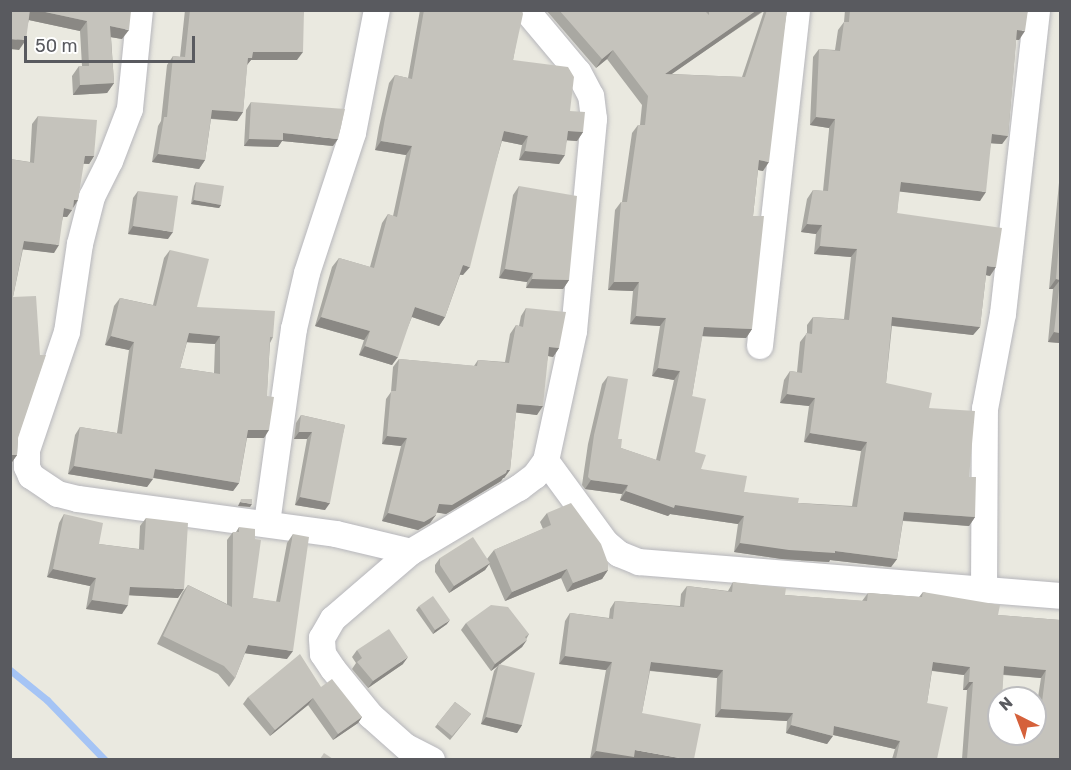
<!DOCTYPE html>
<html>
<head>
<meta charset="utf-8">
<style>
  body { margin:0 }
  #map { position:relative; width:1071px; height:770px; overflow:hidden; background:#eae9e0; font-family:Rubik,sans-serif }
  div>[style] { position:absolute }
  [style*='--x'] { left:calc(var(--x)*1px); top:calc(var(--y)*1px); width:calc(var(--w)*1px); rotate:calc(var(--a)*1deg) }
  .stream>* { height:7px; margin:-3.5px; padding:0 3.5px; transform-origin:3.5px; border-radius:3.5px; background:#a5c4f5 }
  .roads { filter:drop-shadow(0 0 2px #b6b6bb) drop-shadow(0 0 2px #b6b6bb) }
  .minor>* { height:26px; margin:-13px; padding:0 13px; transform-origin:13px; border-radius:13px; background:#fff }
  .wall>* { inset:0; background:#a9a8a2 }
  .shaded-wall>* { inset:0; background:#8a8884 }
  .building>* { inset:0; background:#c5c3bc }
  span { translate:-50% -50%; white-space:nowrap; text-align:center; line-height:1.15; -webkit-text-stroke:4.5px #fff; paint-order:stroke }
  .frame { position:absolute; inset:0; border:12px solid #595a5f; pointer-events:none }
  .north { position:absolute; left:987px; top:686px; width:60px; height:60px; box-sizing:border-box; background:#fff; border:2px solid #bdbdbf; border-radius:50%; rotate:318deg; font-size:16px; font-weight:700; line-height:24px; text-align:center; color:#595a5f }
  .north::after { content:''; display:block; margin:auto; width:21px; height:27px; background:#d5613b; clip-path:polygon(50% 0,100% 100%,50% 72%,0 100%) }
  .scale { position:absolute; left:24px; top:36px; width:171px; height:27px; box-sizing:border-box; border:3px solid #595a5f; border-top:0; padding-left:8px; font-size:18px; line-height:21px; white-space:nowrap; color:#595a5f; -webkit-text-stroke:4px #fff; paint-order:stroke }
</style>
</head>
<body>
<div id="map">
  <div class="stream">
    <div style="--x:10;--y:670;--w:48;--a:39"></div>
    <div style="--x:47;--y:700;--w:83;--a:46"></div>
  </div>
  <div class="roads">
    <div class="minor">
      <div style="--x:140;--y:10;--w:100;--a:95.8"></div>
      <div style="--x:130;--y:109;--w:56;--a:111"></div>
      <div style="--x:110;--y:161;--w:40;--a:116.6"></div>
      <div style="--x:92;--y:197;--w:49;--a:104.3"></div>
      <div style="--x:80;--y:244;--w:89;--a:98.4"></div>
      <div style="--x:67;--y:332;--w:125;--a:108.7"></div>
      <div style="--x:27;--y:450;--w:17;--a:90"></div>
      <div style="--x:27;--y:467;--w:10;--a:66"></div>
      <div style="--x:31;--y:476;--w:32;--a:34"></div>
      <div style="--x:58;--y:494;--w:21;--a:14"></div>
      <div style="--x:78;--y:499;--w:260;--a:7.7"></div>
      <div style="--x:336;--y:534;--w:77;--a:13.5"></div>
      <div style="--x:760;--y:346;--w:338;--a:-83.7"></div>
      <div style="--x:546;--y:461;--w:102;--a:53.8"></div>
      <div style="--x:606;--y:543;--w:17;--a:40"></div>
      <div style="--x:619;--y:554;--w:22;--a:22"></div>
      <div style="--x:639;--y:562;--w:422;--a:4.6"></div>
      <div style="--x:267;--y:523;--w:196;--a:-82.1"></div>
      <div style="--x:294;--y:329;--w:57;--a:-76.9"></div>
      <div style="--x:307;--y:273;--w:147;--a:-71.8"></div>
      <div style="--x:353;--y:133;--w:125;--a:-79"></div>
      <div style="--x:984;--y:591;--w:182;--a:-89.7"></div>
      <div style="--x:985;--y:409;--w:97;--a:-79.3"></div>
      <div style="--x:1003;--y:314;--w:306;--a:-83.6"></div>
      <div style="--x:432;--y:760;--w:29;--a:-153"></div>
      <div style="--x:406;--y:747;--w:47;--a:-138.5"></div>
      <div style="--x:371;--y:716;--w:60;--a:-129"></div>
      <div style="--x:333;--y:669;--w:18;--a:-124"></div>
      <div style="--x:323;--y:654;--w:16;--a:-94"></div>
      <div style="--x:322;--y:638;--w:22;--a:-60"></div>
      <div style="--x:333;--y:619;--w:103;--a:-40.7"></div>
      <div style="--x:411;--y:552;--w:126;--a:-30.7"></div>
      <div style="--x:519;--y:488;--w:20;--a:-37"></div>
      <div style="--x:535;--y:476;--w:19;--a:-54"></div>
      <div style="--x:546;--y:461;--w:133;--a:-77.8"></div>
      <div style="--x:574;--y:331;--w:213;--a:-84.6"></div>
      <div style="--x:594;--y:119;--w:23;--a:-97"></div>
      <div style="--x:591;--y:96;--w:27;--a:-118"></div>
      <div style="--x:578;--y:72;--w:81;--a:-130"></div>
    </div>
  </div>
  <div class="wall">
    <div style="clip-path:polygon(10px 10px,129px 10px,122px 39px,111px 37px,114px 83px,107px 93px,73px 95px,72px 76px,79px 66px,82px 66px,80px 31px,29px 20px,19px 50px)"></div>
    <div style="clip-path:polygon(185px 10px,304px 10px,297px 60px,251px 60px,247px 65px,243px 112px,237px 121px,211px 119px,205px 160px,199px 169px,152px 162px,158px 126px,161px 121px,167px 65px,173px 56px,180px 57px)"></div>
    <div style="clip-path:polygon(420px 10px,522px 10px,513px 60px,570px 111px,583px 132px,577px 141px,567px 140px,559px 164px,519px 160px,522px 145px,502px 141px,463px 275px,460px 275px,445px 317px,439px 326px,412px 317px,392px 365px,359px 355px,364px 340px,315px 326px,332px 267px,339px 258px,370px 267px,382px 223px,388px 214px,393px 216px,406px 155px,375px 150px,379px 127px,389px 83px,395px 75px,408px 78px)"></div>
    <div style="clip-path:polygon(evenodd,546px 10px,787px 10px,763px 171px,758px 170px,753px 216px,752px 329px,746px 338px,702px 336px,692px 396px,695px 452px,701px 469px,744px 492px,798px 503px,852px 506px,861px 451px,804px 442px,809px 406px,780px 403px,784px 380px,790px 371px,797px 372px,800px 342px,807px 333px,807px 325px,813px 317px,844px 319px,851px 257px,814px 254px,816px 234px,801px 232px,807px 199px,813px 190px,823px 191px,829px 130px,829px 128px,810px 125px,813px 57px,819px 49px,835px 50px,838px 30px,844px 22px,845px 10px,1028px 10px,1019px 40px,1016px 40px,1008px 136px,1002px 144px,991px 143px,980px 201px,899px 191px,897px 213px,990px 276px,986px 275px,980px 327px,973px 335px,892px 326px,886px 383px,929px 408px,969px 477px,975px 517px,969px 526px,903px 521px,897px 559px,891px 567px,830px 560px,829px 562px,782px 559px,734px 552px,738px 524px,670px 514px,668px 516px,620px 500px,622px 494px,585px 489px,582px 485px,588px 444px,602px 384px,608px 376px,618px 439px,621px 448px,656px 460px,674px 380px,652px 376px,660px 326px,630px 324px,633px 291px,608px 290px,615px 210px,621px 202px,622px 202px,632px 133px,638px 125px,640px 125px,642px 105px,607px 59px,596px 68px,546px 10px,764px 11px,742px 77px,671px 74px,718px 42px,764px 11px)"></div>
    <div style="clip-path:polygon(251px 102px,333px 146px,282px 141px,278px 147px,244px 146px,246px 110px)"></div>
    <div style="clip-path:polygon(38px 116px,94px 156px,89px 164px,83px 164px,72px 210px,67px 217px,63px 217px,54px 253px,23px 249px,13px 297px,18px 438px,17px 455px,12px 462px,10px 159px,30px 162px,32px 124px)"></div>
    <div style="clip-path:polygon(1060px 172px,1060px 343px,1048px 342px,1053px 289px,1049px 289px)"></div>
    <div style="clip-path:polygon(196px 182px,221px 205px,219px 208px,191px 204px,194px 186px)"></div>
    <div style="clip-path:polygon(519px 186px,569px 280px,563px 289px,526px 288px,527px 282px,499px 278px,513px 195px)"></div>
    <div style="clip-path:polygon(138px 191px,168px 239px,128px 234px,133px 198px)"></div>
    <div style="clip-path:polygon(evenodd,170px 250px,197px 307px,273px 337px,270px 343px,264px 438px,247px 438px,239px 483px,233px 491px,153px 478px,147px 487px,68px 474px,75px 435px,80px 427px,117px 433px,129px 350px,105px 345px,114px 306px,120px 298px,153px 305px,164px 258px,170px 250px,187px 342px,215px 344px,214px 373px,180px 368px,187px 342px)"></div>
    <div style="clip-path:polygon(526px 308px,559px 348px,553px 357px,548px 356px,537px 415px,516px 412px,510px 470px,504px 478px,503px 478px,501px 481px,446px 514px,437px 512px,430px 523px,418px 530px,382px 521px,401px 446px,382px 444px,386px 399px,391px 392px,393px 367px,399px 359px,474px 366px,478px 360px,505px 362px,510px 334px,516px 325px,519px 326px,521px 316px)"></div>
    <div style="clip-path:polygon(301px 415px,345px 425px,325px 510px,295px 505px,307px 439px,294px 439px,296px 423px)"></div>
    <div style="clip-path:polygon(547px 513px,608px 570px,602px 579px,567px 592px,561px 578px,505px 601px,489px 564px,485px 570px,449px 593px,435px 572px,435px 565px,440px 558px,487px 559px,494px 550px,543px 529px,540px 522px)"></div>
    <div style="clip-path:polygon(64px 514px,99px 544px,139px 549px,140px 526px,146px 518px,178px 598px,129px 595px,122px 614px,86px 609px,90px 586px,47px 577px,59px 523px)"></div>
    <div style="clip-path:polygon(239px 527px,253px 598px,276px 602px,287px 543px,293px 534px,287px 659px,245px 653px,235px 678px,229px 687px,218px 674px,157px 644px,182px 593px,188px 585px,227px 604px,227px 540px,233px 532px,236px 532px)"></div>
    <div style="clip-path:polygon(evenodd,733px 582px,785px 595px,862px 601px,868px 593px,919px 597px,923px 592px,998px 615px,1060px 620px,1060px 759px,962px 759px,967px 690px,963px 690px,964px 675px,932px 671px,927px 703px,937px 759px,892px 759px,895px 749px,833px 735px,827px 744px,786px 733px,787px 721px,715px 717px,717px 678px,650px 671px,633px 759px,590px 759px,606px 670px,559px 664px,565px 621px,570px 613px,609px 618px,610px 609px,615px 601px,680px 606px,681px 594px,687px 586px,728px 591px,733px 582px,1003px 675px,1041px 678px,1036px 710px,1035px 712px,1035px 734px,999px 734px,1003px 675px)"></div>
    <div style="clip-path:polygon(419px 606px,447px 624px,433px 634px,416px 610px)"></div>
    <div style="clip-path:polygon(466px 623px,529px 634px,522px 647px,491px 671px,461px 630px)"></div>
    <div style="clip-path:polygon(357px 650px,403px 664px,368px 688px,352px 669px,356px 663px,352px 657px)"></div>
    <div style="clip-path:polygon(499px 664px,522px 725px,517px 733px,481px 724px,494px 671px)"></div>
    <div style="clip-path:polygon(321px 687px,362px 717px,358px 723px,333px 740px,308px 705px,270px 736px,243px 704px,248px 697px)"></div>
    <div style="clip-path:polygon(455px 702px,471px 714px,450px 740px,435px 727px)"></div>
  </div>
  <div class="shaded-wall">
    <div style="clip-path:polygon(30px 10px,36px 10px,87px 21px,80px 31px,24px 19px)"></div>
    <div style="clip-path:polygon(757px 10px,764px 10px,659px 83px,665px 74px)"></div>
    <div style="clip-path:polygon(110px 26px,129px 30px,122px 39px,104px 36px)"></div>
    <div style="clip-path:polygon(1017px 30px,1025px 31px,1019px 40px,1011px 39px)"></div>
    <div style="clip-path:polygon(10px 39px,26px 40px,19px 50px,10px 49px)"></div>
    <div style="clip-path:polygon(613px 50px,607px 59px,596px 68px,602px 59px)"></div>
    <div style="clip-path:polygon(253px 52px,303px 52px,297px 60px,251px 60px,246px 66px,242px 66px)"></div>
    <div style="clip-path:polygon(114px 83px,107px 93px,73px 95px,80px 85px)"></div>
    <div style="clip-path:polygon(212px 110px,243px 112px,237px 121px,206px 118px)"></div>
    <div style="clip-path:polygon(816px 117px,835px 119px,829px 128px,810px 125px)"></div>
    <div style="clip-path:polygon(504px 131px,528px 136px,522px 145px,498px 140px)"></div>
    <div style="clip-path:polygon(568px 131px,583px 132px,577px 141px,562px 140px)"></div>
    <div style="clip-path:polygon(283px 133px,338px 139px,333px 146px,282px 141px,278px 147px,244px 146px,249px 139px)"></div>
    <div style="clip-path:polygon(992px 134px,1008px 136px,1002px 144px,986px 143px)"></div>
    <div style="clip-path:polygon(381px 141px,412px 146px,406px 155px,375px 150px)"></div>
    <div style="clip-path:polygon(525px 151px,565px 155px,559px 164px,519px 160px)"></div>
    <div style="clip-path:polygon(158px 154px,205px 160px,199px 169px,152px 162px)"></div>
    <div style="clip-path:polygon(85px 156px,94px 156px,89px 164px,79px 163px)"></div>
    <div style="clip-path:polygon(759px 160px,769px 162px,763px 171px,753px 169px)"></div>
    <div style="clip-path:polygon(901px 182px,986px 192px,980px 201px,895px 191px)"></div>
    <div style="clip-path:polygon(74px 200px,78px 200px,73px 208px)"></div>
    <div style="clip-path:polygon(194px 200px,221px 205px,219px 208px,191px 204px)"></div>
    <div style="clip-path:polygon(64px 208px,72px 210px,67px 217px,58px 216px)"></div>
    <div style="clip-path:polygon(807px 224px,822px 225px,816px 234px,801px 232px)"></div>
    <div style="clip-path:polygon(133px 226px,173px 232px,168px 239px,128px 234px)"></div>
    <div style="clip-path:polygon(24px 241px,59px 245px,54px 253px,19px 249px)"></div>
    <div style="clip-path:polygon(820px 246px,857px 249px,851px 257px,814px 254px)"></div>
    <div style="clip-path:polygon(463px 265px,470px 267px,463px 275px,457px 274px)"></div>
    <div style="clip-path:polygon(987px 266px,996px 267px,990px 276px,981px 274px)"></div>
    <div style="clip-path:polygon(505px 269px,533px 273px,527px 282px,499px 278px)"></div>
    <div style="clip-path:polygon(532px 279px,569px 280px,563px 289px,526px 288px)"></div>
    <div style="clip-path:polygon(1056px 279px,1060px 280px,1053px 289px,1049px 289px)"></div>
    <div style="clip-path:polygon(614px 282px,639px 282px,633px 291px,608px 290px)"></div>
    <div style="clip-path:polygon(415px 307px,445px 317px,439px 326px,409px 316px)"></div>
    <div style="clip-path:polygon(636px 316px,666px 318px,660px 326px,630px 324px)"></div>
    <div style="clip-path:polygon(321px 317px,370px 331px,364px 340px,315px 326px)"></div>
    <div style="clip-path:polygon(892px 317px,980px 327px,973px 335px,886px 325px)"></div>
    <div style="clip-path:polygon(704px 327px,752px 329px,746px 338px,698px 336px)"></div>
    <div style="clip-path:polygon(1054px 332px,1060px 333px,1060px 343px,1048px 342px)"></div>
    <div style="clip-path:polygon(189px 333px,220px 336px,215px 344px,183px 342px)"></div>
    <div style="clip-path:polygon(111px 336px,134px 342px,129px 350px,105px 345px)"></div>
    <div style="clip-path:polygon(365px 346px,398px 357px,392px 365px,359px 355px)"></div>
    <div style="clip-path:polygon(549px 347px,559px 348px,553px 357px,543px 355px)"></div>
    <div style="clip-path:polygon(658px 368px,680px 371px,674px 380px,652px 376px)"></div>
    <div style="clip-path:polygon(787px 394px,815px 398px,809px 406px,780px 403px)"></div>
    <div style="clip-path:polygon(517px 404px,543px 406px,537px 415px,511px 412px)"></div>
    <div style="clip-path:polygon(248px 430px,269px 430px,264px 438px,242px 438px)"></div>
    <div style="clip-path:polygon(299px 432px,312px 432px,307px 439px,294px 439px)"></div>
    <div style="clip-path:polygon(810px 433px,867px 442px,861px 451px,804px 442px)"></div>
    <div style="clip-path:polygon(387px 436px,407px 438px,401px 446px,382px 444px)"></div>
    <div style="clip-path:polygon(10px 455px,17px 455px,12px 462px,10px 463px)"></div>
    <div style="clip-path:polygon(74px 466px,153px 479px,147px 487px,68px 474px)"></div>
    <div style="clip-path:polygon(155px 469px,239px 483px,233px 491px,149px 477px)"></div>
    <div style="clip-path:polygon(507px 470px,510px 470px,504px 478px,503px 478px,501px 481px,446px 514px,433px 512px,439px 504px)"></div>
    <div style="clip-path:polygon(591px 480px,628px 485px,622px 494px,585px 489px)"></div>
    <div style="clip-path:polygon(626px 491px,744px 516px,738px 524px,670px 514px,668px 516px,620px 500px)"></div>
    <div style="clip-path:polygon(300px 497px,330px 503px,325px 510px,295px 505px)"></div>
    <div style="clip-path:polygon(240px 502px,252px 504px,250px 507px,238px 506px)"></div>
    <div style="clip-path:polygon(904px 512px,975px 517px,969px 526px,898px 520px)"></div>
    <div style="clip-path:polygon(388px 513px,436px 515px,430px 523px,418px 530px,382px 521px)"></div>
    <div style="clip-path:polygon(740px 543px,835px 551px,897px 559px,891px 567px,830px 560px,829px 562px,782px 559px,734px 552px)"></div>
    <div style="clip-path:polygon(490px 563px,485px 570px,449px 593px,454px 586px)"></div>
    <div style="clip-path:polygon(53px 569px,96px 578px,90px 586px,47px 577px)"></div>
    <div style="clip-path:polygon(567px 569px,561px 578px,505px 601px,512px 592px)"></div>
    <div style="clip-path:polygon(608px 570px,602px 579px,567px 592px,573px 583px)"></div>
    <div style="clip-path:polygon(130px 587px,184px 589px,178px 598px,124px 595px)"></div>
    <div style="clip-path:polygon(92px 600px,128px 605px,122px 614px,86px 609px)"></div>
    <div style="clip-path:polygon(450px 620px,447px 624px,433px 634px,435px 630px)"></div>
    <div style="clip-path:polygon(527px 640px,522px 647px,491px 671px,495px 664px)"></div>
    <div style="clip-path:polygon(248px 645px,293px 651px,287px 659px,243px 653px)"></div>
    <div style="clip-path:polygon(565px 656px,612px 662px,606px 670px,559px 664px)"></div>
    <div style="clip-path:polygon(408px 657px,403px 664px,368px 688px,373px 681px)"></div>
    <div style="clip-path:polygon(651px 662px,723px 670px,717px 678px,645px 670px)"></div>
    <div style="clip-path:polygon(933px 662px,970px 667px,964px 675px,928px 670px)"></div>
    <div style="clip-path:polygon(1004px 666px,1046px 670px,1041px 678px,998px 674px)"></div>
    <div style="clip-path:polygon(969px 682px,973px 682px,967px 690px,963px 690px)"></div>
    <div style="clip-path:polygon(313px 698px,308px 705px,270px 736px,275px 730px)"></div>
    <div style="clip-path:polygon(721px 709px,793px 713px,787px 721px,715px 717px)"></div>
    <div style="clip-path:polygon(362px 717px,358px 723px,333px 740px,338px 734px)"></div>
    <div style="clip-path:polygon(486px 717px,522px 725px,517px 733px,481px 724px)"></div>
    <div style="clip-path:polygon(791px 725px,833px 736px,827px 744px,786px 733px)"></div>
    <div style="clip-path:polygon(834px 726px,900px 741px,895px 749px,829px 734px)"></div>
    <div style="clip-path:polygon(635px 750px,685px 759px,590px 759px,596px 751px)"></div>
  </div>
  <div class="building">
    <div style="clip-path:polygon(10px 10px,30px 10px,26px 40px,10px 39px)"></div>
    <div style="clip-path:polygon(36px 10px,131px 11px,129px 30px,110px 26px,114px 83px,80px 85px,79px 66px,89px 66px,87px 21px)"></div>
    <div style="clip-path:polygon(190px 10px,304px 10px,303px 52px,253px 52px,252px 58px,248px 58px,243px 112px,212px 110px,205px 160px,158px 154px,164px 117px,167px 117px,173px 56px,185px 57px)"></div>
    <div style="clip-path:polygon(424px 10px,522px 10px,523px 14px,513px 60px,568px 67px,574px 77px,570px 111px,585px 112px,583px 132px,568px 131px,565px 155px,525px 151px,528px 136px,504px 131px,470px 267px,463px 265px,445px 317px,415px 307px,398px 357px,365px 346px,370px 331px,321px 317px,339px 258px,374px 268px,388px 214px,397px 217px,412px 146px,381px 141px,385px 118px,395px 75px,412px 79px)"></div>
    <div style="clip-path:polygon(559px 10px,704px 10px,709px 15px,709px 10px,757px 10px,665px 74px,745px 77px,767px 10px,787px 10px,769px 162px,759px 160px,753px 216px,764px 216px,752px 329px,704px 327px,692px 396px,706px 399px,695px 452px,706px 455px,701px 469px,747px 476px,744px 492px,799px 498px,798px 503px,857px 507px,867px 442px,810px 433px,815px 398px,787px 394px,790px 371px,802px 373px,806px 333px,812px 334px,813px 317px,849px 320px,857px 249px,820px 246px,822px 225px,807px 224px,813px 190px,828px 191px,835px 122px,835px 119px,816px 117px,819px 49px,840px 51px,844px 22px,849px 22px,850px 10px,1028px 10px,1025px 31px,1017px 30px,1008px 136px,992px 134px,986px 192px,901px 182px,897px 213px,1002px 228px,996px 267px,987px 266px,980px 327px,892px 317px,886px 383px,932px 393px,929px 408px,975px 411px,969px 477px,976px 477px,975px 517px,904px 512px,897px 559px,835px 551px,835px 553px,789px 550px,740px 543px,744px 516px,675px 505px,674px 508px,626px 491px,628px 485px,591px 480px,588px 477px,594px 435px,608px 376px,628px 379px,618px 439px,622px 439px,621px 448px,660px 461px,680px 371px,658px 368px,666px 318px,636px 316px,639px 282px,614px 282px,621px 202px,627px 202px,638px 125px,645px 125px,648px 96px,613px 50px,602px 59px)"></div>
    <div style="clip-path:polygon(251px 102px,345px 109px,338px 139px,283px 133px,283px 140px,249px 139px)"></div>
    <div style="clip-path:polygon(38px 116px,97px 120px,94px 156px,85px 156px,78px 200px,74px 200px,72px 210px,64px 208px,59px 245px,24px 241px,13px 297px,36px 296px,40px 355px,46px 355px,18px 438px,17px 455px,10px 455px,10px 159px,34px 163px)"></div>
    <div style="clip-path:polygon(196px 182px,224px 186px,221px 205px,194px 200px)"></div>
    <div style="clip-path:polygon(519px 186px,577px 196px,569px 280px,532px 279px,533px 273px,505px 269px)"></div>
    <div style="clip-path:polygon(138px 191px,178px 196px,173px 232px,133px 226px)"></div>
    <div style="clip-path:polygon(1060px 230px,1060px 333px,1054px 332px,1060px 280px,1056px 279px)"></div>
    <div style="clip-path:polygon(evenodd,170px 250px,209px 259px,197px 307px,275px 311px,273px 337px,270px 337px,267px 396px,274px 397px,269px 430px,248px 430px,239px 483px,155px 469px,153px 479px,74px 466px,80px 427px,122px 434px,134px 342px,111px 336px,120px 298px,156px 306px,170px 250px,189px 333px,220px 336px,220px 374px,180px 368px,189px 333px)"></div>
    <div style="clip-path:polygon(526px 308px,566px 312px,559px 348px,549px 347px,543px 406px,517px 404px,510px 470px,507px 470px,506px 473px,452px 505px,439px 504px,436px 515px,424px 522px,388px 513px,407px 438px,387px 436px,391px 391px,396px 391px,399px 359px,477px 366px,478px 360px,509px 363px,516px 325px,523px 327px)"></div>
    <div style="clip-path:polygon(301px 415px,345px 425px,330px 503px,300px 497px,312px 432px,299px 432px)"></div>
    <div style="clip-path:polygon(241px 499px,252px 499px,252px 504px,240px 502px)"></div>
    <div style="clip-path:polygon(571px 503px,601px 544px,608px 563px,608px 570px,573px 583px,567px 569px,512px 592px,494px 550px,551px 525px,547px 513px)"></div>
    <div style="clip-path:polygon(64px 514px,103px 523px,99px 544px,144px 550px,146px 518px,188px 523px,184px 589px,130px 587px,128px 605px,92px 600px,96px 578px,53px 569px)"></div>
    <div style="clip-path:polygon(239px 527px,255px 529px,255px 539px,261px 540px,253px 598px,280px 602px,293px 534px,309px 537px,293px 651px,248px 645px,235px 678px,224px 666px,163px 636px,188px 585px,232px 607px,233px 532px,239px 532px)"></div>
    <div style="clip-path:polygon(473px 537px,490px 563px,454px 586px,440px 565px,440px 558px)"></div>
    <div style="clip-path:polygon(evenodd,733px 582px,786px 588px,785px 595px,867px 601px,868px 593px,922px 597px,923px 592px,1000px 605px,998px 615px,1060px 620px,1060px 759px,967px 759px,973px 682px,969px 682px,970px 667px,933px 662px,927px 703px,948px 707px,937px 759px,896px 759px,900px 741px,834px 726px,833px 736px,791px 725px,793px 713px,721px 709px,723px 670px,651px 662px,642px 713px,701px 724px,694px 759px,685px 759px,635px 750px,634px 757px,596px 751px,612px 662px,565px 656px,570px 613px,613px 619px,615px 601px,684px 607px,687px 586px,732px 592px,733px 582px,1004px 666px,1046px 670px,1041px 710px,1036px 710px,1035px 715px,1035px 734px,999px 734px,999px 698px,1002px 698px,1004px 666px)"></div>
    <div style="clip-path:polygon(433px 596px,450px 620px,435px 630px,419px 606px)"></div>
    <div style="clip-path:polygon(491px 605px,508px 607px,529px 634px,525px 637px,527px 640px,495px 664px,466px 623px)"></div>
    <div style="clip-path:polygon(389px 629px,408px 657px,373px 681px,357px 662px,362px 658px,357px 650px)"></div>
    <div style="clip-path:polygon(300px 654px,321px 687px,332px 679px,362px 717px,338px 734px,313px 698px,275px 730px,248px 697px)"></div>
    <div style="clip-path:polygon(499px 664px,535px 673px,522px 725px,486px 717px)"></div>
    <div style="clip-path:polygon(455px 702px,471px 714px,452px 736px,437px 724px)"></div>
    <div style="clip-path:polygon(324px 753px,333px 759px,320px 759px)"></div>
  </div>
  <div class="frame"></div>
  <div class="north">N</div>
  <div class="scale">50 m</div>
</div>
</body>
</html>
